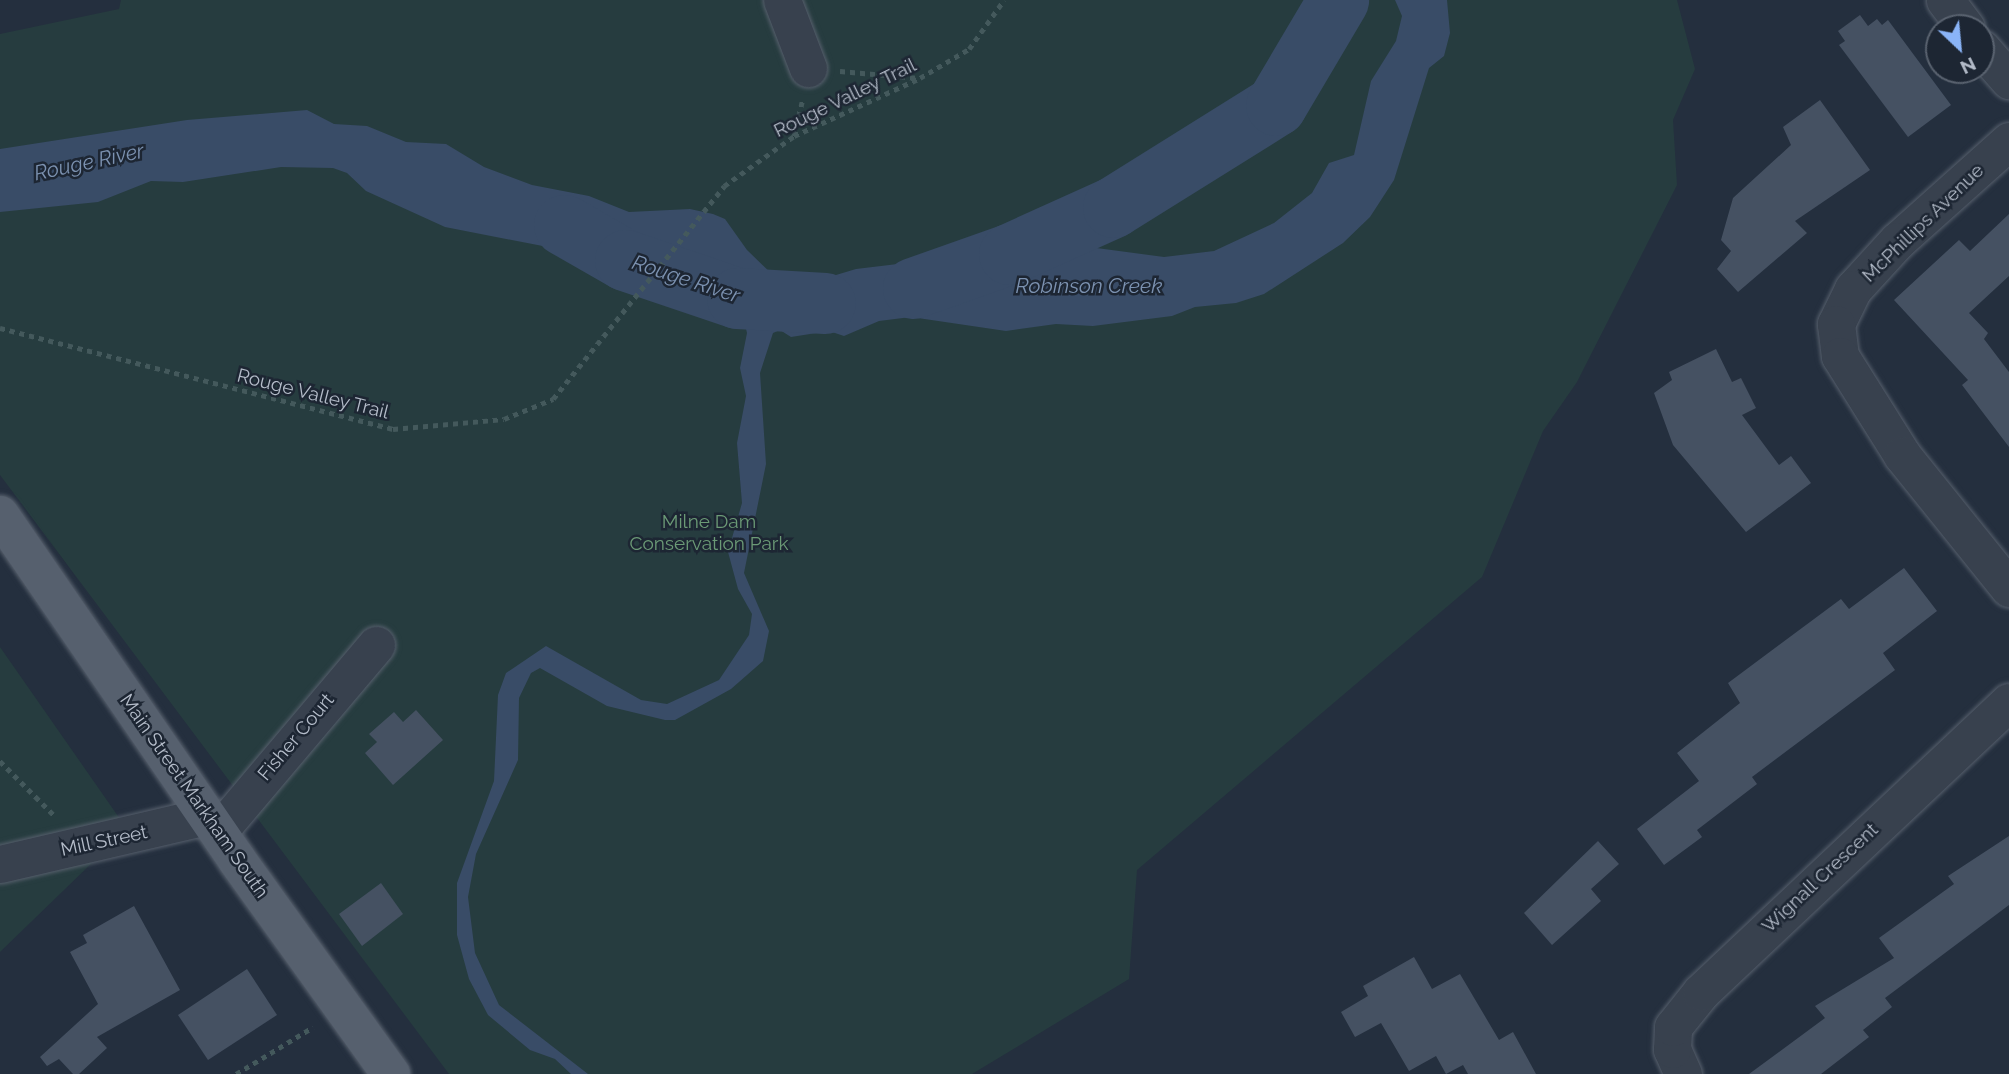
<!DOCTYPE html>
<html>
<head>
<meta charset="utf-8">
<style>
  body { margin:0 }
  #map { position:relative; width:2009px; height:1074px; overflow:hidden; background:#242f3e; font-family:Raleway,sans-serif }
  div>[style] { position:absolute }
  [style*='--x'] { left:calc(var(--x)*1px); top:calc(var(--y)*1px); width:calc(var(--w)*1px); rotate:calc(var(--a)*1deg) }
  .green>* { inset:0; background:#263c3f }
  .water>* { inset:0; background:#394c67 }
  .river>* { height:61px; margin:-30.5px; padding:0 30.5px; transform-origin:30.5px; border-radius:30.5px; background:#394c67 }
  .building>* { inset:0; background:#455162 }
  .path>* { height:4.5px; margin-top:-2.25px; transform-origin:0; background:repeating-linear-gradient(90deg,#44595c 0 5px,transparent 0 10px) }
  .roads { filter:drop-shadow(0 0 2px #565f6c) drop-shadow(0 0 2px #565f6c) }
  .street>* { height:37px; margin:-18.5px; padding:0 18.5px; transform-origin:18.5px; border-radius:18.5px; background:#38414e }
  .primary>* { height:38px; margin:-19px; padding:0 19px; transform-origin:19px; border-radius:19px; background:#56606e }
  span { translate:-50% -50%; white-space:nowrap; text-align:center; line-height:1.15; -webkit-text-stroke:5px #1d2633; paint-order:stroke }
  .street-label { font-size:19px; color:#b4bcc9 }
  .park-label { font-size:19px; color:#6b9a76 }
  .water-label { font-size:21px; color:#7c92b1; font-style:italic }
  .north { position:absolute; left:1925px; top:14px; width:70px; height:70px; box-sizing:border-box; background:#1d2633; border:2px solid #59626f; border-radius:50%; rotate:154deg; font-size:19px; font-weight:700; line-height:28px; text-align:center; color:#b4bcc9 }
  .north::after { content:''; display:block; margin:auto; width:24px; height:32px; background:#8ab4f8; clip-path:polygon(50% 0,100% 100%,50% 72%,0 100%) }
</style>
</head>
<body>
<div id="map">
  <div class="green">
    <div style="clip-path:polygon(121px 0,1677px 0,1695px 69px,1673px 120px,1677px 185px,1577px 382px,1543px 431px,1482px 577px,1137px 870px,1129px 979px,972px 1074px,449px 1074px,0 475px,0 34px,119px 9px)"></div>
    <div style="clip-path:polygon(0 647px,127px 829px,0 952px)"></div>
  </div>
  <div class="water">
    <div style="clip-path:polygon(1395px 0,1447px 0,1450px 33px,1444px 56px,1429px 68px,1394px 180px,1370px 217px,1343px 243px,1264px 294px,1236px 303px,1195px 307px,1172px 316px,1093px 326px,1056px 324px,1006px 331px,911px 317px,879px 321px,844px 336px,829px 331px,791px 337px,780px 330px,773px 333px,760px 373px,766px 464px,744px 573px,769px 631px,763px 661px,731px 689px,675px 720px,665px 720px,607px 706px,540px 668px,531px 673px,519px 698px,518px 760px,476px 854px,468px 897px,475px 953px,499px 1005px,588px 1074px,571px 1074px,555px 1059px,530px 1050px,488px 1015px,469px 979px,457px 935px,457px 883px,494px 781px,498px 695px,506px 673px,546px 646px,641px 700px,667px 704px,719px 680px,749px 635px,752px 614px,738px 589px,728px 552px,742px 503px,737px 443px,746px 396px,740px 368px,747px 333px,738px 295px,684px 262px,651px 261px,603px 269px,553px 248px,445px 227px,366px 191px,347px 173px,333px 168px,281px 167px,183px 182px,151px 181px,98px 202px,0 212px,0 149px,187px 120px,307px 110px,334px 124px,367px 126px,406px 142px,446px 144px,484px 167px,532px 185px,589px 196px,629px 212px,690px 209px,713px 214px,725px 219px,747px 250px,776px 278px,806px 284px,856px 269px,906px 263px,1029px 258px,1089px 247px,1164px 257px,1214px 251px,1274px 223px,1312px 193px,1329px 163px,1354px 155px,1371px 81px,1396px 41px,1402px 16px)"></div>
  </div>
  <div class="river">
    <div style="--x:564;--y:225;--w:70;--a:29.8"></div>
    <div style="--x:625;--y:260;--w:118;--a:18.7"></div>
    <div style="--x:737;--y:298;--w:88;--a:3.3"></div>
    <div style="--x:913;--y:288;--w:102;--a:-19.5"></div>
    <div style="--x:1009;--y:254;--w:114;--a:-24.3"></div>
    <div style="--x:1113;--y:207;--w:192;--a:-32"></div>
    <div style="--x:1276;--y:105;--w:122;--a:-59.4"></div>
  </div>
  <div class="building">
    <div style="clip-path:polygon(1860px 15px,1868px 26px,1877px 19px,1882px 25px,1888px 20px,1951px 105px,1908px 137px,1839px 45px,1845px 41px,1838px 31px)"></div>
    <div style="clip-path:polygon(1820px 100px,1870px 170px,1795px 221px,1807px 233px,1738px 292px,1717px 269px,1731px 251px,1721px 240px,1733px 198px,1791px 145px,1783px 127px)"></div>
    <div style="clip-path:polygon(2009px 214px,2009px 276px,1969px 313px,1988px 333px,1984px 339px,2009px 372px,2009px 447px,1962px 385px,1968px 380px,1894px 300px,1959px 240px,1970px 251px)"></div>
    <div style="clip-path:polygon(1716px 349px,1732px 382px,1741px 378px,1756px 408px,1742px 415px,1779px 465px,1791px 456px,1811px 483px,1746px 532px,1673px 445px,1654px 393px,1672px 380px,1669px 372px)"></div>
    <div style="clip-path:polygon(1904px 568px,1937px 611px,1883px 653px,1895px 670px,1752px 777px,1757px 784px,1697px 830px,1702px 837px,1664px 865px,1637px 829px,1699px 781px,1677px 753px,1740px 703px,1728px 683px,1841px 599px,1849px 609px)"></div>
    <div style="clip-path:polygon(416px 710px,443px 740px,393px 785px,365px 753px,377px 742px,369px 734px,394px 712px,403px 722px)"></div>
    <div style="clip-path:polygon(2009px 836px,2009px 905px,1885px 998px,1892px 1007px,1863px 1030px,1869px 1037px,1821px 1074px,1749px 1074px,1825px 1018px,1815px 1006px,1894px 958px,1879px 938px,1954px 884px,1948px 876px)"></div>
    <div style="clip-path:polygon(1598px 841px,1619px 864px,1591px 889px,1601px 901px,1552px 945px,1524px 913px)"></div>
    <div style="clip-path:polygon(381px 883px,403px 914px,362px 946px,339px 914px)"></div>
    <div style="clip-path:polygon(134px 906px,180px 990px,97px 1037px,107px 1048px,79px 1074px,73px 1074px,59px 1059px,47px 1066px,40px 1057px,98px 1004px,70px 952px,87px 943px,83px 935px)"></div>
    <div style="clip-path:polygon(1414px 957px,1432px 989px,1460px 974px,1499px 1040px,1513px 1032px,1536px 1074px,1468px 1074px,1463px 1065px,1446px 1074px,1436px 1056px,1409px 1071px,1381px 1023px,1355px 1037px,1341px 1012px,1368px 996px,1363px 986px)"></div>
    <div style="clip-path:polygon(247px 969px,277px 1015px,208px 1060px,178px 1015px)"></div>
  </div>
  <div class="path">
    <div style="--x:840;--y:71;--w:79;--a:5.1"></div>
    <div style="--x:794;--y:136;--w:37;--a:-77"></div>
    <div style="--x:0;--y:328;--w:406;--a:14.4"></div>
    <div style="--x:393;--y:429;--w:111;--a:-5.1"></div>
    <div style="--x:504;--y:419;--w:53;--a:-22.2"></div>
    <div style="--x:553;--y:399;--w:273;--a:-51.2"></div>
    <div style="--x:724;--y:186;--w:86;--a:-35.5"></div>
    <div style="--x:794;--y:136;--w:139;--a:-24.7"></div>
    <div style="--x:920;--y:78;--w:57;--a:-30.6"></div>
    <div style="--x:969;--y:49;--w:60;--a:-54.5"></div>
    <div style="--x:0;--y:761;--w:76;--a:45"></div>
    <div style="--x:236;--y:1074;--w:90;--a:-31.4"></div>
  </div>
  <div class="roads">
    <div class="street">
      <div style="--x:782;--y:0;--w:73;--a:69.1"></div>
      <div style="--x:1945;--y:0;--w:35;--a:53"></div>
      <div style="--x:1981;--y:48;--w:43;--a:48.8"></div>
      <div style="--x:2009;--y:141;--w:150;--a:138.2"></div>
      <div style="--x:1897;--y:241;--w:65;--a:132.5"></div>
      <div style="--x:1853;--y:289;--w:39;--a:116"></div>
      <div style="--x:1836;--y:324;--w:32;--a:83"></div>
      <div style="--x:1840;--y:356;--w:117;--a:57.9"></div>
      <div style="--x:1902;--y:455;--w:171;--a:51.2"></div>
      <div style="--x:218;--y:832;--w:245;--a:-49.8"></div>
      <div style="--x:0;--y:864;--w:212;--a:-13.1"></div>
      <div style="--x:1683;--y:1074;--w:27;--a:-114"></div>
      <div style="--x:1672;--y:1049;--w:22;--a:-87"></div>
      <div style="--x:1673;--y:1027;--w:45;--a:-51.3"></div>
      <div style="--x:1701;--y:992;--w:423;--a:-43.3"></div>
    </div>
    <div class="primary">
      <div style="--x:0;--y:515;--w:419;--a:55.5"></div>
      <div style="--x:237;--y:860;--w:264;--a:54.3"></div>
    </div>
  </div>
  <div class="street-label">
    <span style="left:845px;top:98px;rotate:-26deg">Rouge Valley Trail</span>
    <span style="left:1923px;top:223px;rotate:-44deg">McPhillips Avenue</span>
    <span style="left:313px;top:394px;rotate:14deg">Rouge Valley Trail</span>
    <span style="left:296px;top:737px;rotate:-50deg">Fisher Court</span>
    <span style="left:194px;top:796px;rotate:55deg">Main Street Markham South</span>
    <span style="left:104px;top:841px;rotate:-12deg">Mill Street</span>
    <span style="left:1820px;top:878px;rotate:-43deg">Wignall Crescent</span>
  </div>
  <div class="park-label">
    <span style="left:709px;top:533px">Milne Dam<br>Conservation Park</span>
  </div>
  <div class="water-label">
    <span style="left:89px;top:162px;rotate:-12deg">Rouge River</span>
    <span style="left:686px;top:279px;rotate:18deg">Rouge River</span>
    <span style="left:1089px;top:286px">Robinson Creek</span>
  </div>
  <div class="north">N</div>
</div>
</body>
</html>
